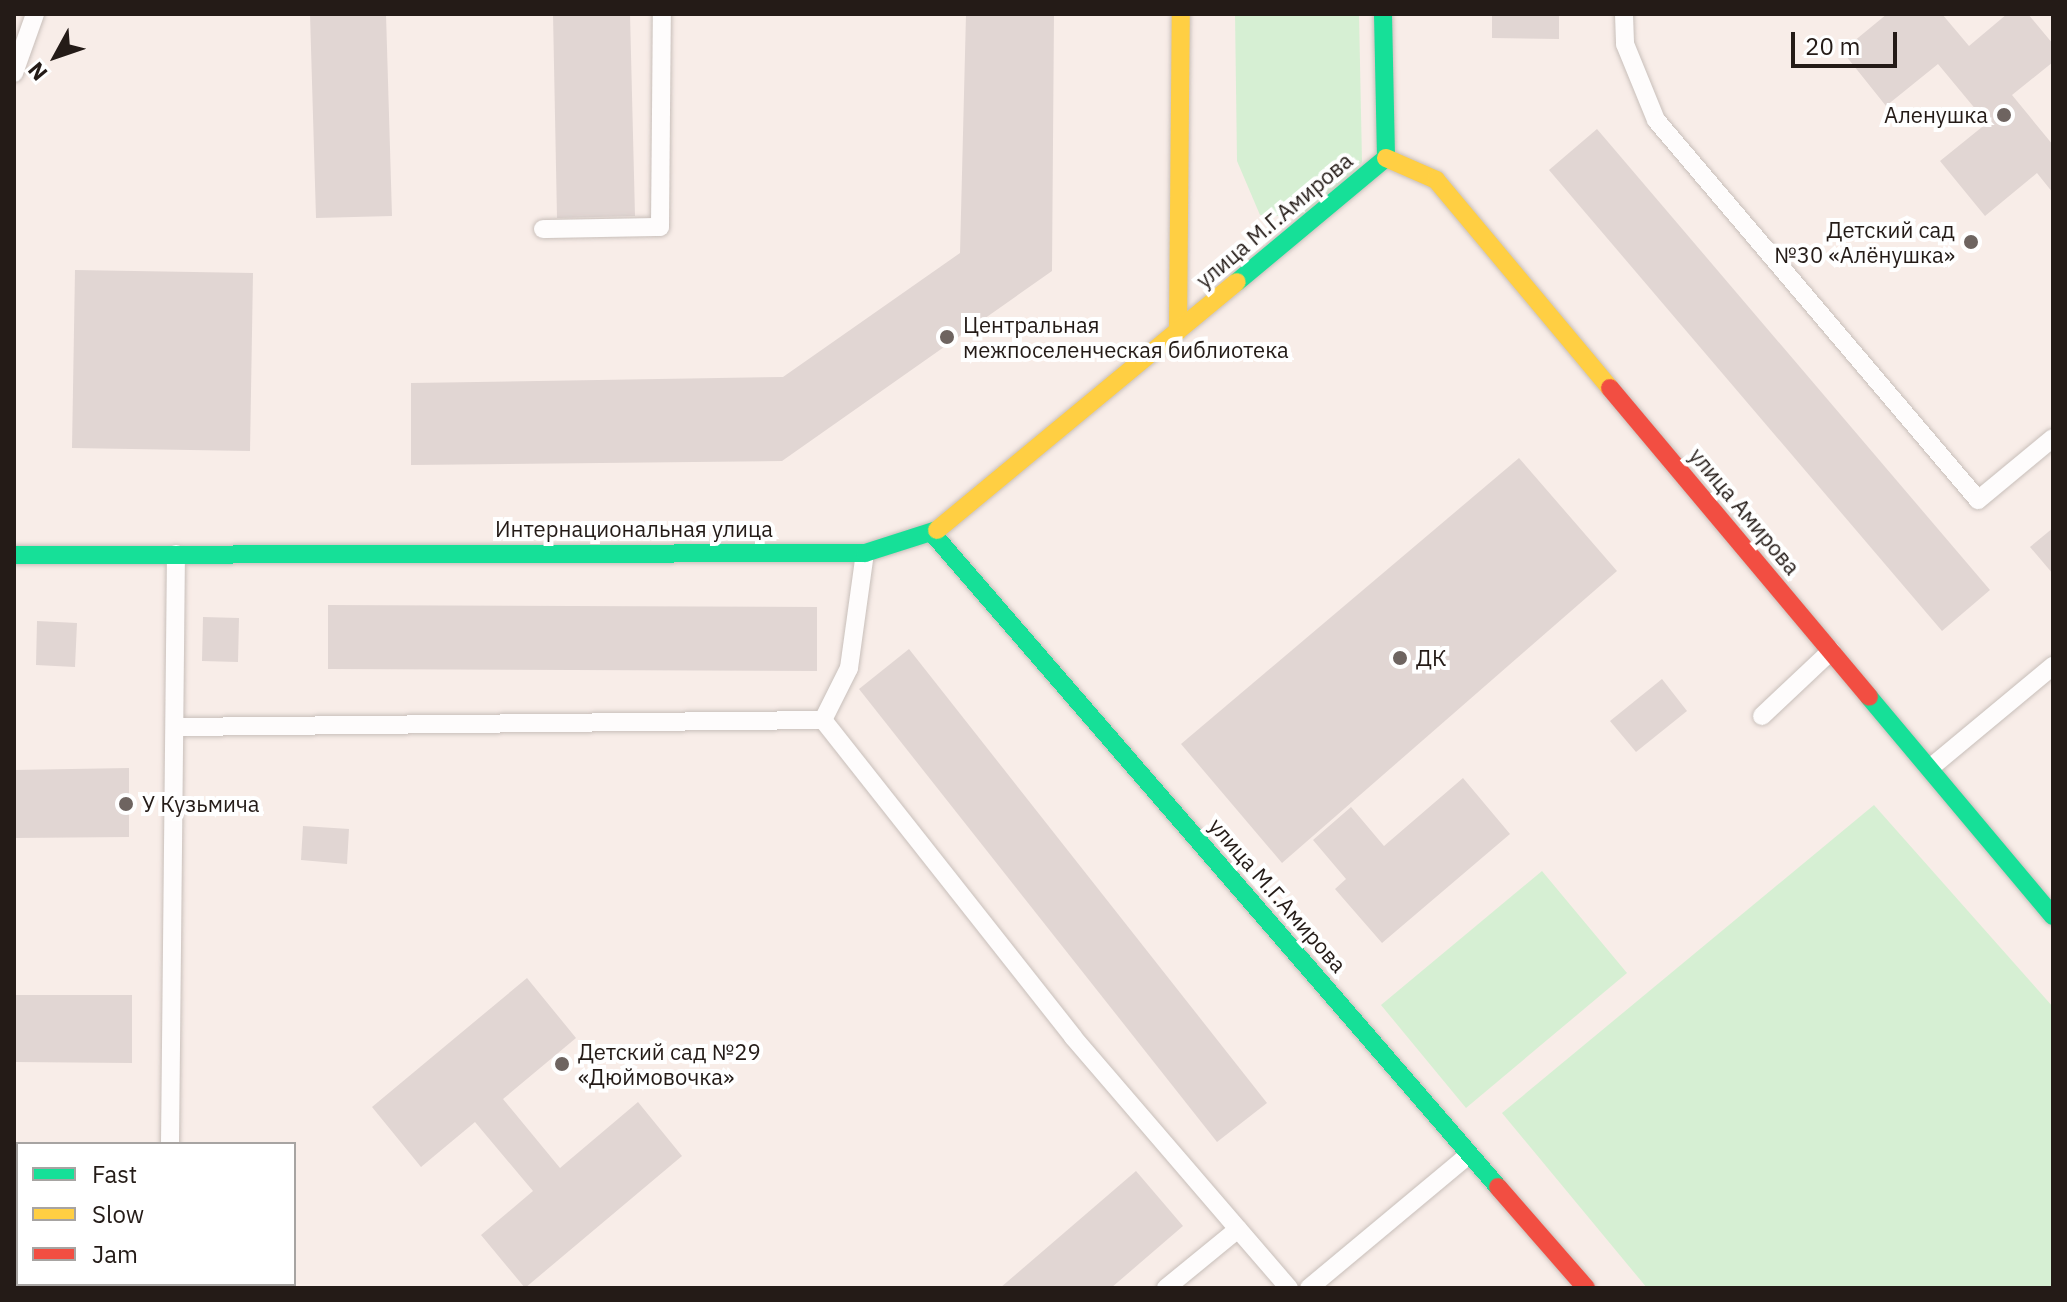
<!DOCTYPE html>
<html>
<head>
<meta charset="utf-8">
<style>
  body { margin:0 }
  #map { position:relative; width:2067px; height:1302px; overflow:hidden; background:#f8ede8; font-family:"IBM Plex Sans",sans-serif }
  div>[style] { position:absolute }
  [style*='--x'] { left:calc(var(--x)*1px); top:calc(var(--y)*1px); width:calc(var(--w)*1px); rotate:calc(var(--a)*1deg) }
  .green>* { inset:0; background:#d6efd3 }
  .building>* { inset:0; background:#e1d6d3 }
  .roads { filter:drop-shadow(0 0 2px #c8bfba) drop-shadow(0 0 2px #c8bfba) }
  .lane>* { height:18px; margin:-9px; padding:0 9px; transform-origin:9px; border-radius:9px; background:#fefcfc }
  .fast>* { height:18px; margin:-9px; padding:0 9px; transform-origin:9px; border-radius:9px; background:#16e098 }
  .slow>* { height:18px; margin:-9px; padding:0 9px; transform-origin:9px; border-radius:9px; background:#ffcf43 }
  .jam>* { height:18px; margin:-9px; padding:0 9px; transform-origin:9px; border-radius:9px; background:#f24e42 }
  .dots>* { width:22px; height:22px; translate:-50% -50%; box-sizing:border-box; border:4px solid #fff; border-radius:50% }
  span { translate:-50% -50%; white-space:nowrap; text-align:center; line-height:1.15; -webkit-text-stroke:8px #fff; paint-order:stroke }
  .poi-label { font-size:22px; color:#241b17 }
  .right { translate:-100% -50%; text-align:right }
  .left { translate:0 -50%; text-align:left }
  .street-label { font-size:22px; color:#241b17 }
  .frame { position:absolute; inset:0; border:16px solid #241b17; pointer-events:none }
  .legend { position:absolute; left:16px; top:1142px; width:280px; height:144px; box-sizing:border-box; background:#fff; border:2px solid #a7a4a2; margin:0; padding:10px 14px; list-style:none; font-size:24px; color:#241b17 }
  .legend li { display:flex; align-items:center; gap:16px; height:40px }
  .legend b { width:40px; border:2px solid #a7a4a2 }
  .north { position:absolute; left:16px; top:16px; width:80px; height:80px; -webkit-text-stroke:6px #fff; paint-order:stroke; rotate:230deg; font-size:22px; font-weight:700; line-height:32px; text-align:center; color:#241b17 }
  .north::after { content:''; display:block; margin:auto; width:28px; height:36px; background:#241b17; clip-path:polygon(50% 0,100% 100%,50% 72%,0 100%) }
  .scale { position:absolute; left:1791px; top:32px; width:106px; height:36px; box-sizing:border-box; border:4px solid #241b17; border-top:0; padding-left:10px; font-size:24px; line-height:28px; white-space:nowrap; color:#241b17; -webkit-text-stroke:6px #fff; paint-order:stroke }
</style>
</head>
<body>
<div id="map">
  <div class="green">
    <div style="clip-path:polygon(1235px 14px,1359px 14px,1362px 162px,1316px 218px,1260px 215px,1237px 161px)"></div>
    <div style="clip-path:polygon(1874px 805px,2053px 1007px,2053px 1288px,1647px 1288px,1502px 1113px)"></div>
    <div style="clip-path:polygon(1542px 871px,1627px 973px,1466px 1108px,1381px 1005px)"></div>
  </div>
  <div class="building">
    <div style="clip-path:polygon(310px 14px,386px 14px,392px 216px,316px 218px)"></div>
    <div style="clip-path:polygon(553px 14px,630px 14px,635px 216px,557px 218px)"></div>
    <div style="clip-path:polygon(966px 14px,1054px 14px,1052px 271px,782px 461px,411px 465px,411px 383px,783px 377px,960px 253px)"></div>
    <div style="clip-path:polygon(1492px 14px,1559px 14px,1559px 39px,1492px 38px)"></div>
    <div style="clip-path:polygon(1887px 14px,1942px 14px,1969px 46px,2007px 14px,2028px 14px,2053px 44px,2053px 62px,2012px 95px,2053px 145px,2053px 193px,2037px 173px,1985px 216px,1940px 161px,1987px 123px,1938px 64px,1886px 106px,1842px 51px)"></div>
    <div style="clip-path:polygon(1597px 129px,1990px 590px,1942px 631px,1549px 170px)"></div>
    <div style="clip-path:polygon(75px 270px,253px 273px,250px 451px,72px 448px)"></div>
    <div style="clip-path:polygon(1519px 458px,1617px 571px,1282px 863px,1181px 744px)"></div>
    <div style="clip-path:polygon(2053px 528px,2053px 574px,2030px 547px)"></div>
    <div style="clip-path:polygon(328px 605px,817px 607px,817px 671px,328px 669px)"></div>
    <div style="clip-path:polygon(203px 617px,239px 618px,238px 662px,202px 661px)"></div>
    <div style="clip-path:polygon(37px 621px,77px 623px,75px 667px,36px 665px)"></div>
    <div style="clip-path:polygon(909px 649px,1267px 1103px,1217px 1142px,859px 689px)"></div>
    <div style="clip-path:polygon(1662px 679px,1687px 711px,1636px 752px,1610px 721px)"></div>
    <div style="clip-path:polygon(129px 768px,129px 837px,14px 838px,14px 770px)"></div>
    <div style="clip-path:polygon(1463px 778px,1510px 834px,1382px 943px,1335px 889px,1346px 879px,1313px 840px,1351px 807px,1384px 846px)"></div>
    <div style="clip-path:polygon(303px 826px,349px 829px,347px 864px,301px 860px)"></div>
    <div style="clip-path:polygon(527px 978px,576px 1038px,503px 1099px,560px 1168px,638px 1102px,682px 1156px,525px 1288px,481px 1235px,533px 1191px,475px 1122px,421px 1167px,372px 1107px)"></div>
    <div style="clip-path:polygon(14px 995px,132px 995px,132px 1063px,14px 1062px)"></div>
    <div style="clip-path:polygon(1136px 1171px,1183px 1226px,1111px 1288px,1000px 1288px)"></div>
    <div style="clip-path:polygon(14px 1246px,18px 1284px,130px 1288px,14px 1288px)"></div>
  </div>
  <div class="roads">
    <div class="lane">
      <div style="--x:1624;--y:14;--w:30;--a:88"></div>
      <div style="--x:1625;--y:44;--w:82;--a:67.8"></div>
      <div style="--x:1656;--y:120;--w:498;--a:49.7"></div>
      <div style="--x:1978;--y:500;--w:97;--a:-39.6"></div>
      <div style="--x:14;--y:73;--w:63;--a:-70.4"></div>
      <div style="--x:543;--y:229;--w:117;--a:-1"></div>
      <div style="--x:660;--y:227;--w:213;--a:-89.5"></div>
      <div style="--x:1762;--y:716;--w:95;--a:-43.3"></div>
      <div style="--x:823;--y:720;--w:404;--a:51.7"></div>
      <div style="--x:1073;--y:1037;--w:253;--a:49.3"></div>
      <div style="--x:177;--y:727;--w:646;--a:-0.62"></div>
      <div style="--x:823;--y:720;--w:58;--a:-63.4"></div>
      <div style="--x:849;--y:668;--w:116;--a:-82.1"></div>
      <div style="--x:1930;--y:768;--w:160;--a:-39.7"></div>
      <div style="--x:170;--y:1144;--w:590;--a:-89.42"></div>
      <div style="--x:167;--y:1288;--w:4;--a:-90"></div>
      <div style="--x:1166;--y:1288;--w:93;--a:-39.3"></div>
      <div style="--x:1238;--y:1229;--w:78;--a:49.2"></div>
      <div style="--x:1309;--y:1288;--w:209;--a:-39.8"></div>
    </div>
    <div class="fast">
      <div style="--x:1383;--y:14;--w:144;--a:88.8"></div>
      <div style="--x:1237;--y:282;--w:194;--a:-39.8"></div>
      <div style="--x:933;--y:534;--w:864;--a:49.13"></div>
      <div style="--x:14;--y:555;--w:851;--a:-0.13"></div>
      <div style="--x:865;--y:553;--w:76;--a:-17.7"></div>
      <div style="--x:1869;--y:697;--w:286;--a:50"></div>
    </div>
    <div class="slow">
      <div style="--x:1386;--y:158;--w:55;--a:23.7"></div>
      <div style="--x:1436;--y:180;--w:271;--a:50.1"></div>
      <div style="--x:1178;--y:331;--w:317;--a:-89.5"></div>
      <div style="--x:937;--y:530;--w:389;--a:-39.6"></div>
    </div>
    <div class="jam">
      <div style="--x:1610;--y:388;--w:403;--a:50"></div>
      <div style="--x:1498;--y:1187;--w:134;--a:48.9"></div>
    </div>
  </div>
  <div class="dots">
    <div style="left:2004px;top:115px;background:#6e6460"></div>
    <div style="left:1971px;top:242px;background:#6e6460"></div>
    <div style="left:947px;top:337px;background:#6e6460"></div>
    <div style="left:1400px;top:658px;background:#6e6460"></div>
    <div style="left:126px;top:804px;background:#6e6460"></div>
    <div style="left:562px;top:1064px;background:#6e6460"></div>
  </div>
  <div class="poi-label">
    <span class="right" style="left:1988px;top:115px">Аленушка</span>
    <span class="right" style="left:1955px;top:242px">Детский сад<br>№30 «Алёнушка»</span>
    <span class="left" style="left:963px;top:337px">Центральная<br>межпоселенческая библиотека</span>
    <span class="left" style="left:1416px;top:658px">ДК</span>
    <span class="left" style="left:142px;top:804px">У Кузьмича</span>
    <span class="left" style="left:578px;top:1064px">Детский сад №29<br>«Дюймовочка»</span>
  </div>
  <div class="street-label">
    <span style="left:1274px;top:220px;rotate:-40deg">улица М.Г.Амирова</span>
    <span style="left:1745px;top:511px;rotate:50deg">улица Амирова</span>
    <span style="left:634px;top:529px">Интернациональная улица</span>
    <span style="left:1278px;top:895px;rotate:49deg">улица М.Г.Амирова</span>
  </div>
  <div class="frame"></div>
  <ul class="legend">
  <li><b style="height:10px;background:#16e098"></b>Fast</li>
  <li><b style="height:10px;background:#ffcf43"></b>Slow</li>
  <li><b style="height:10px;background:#f24e42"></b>Jam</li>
  </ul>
  <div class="north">N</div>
  <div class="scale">20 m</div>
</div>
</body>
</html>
